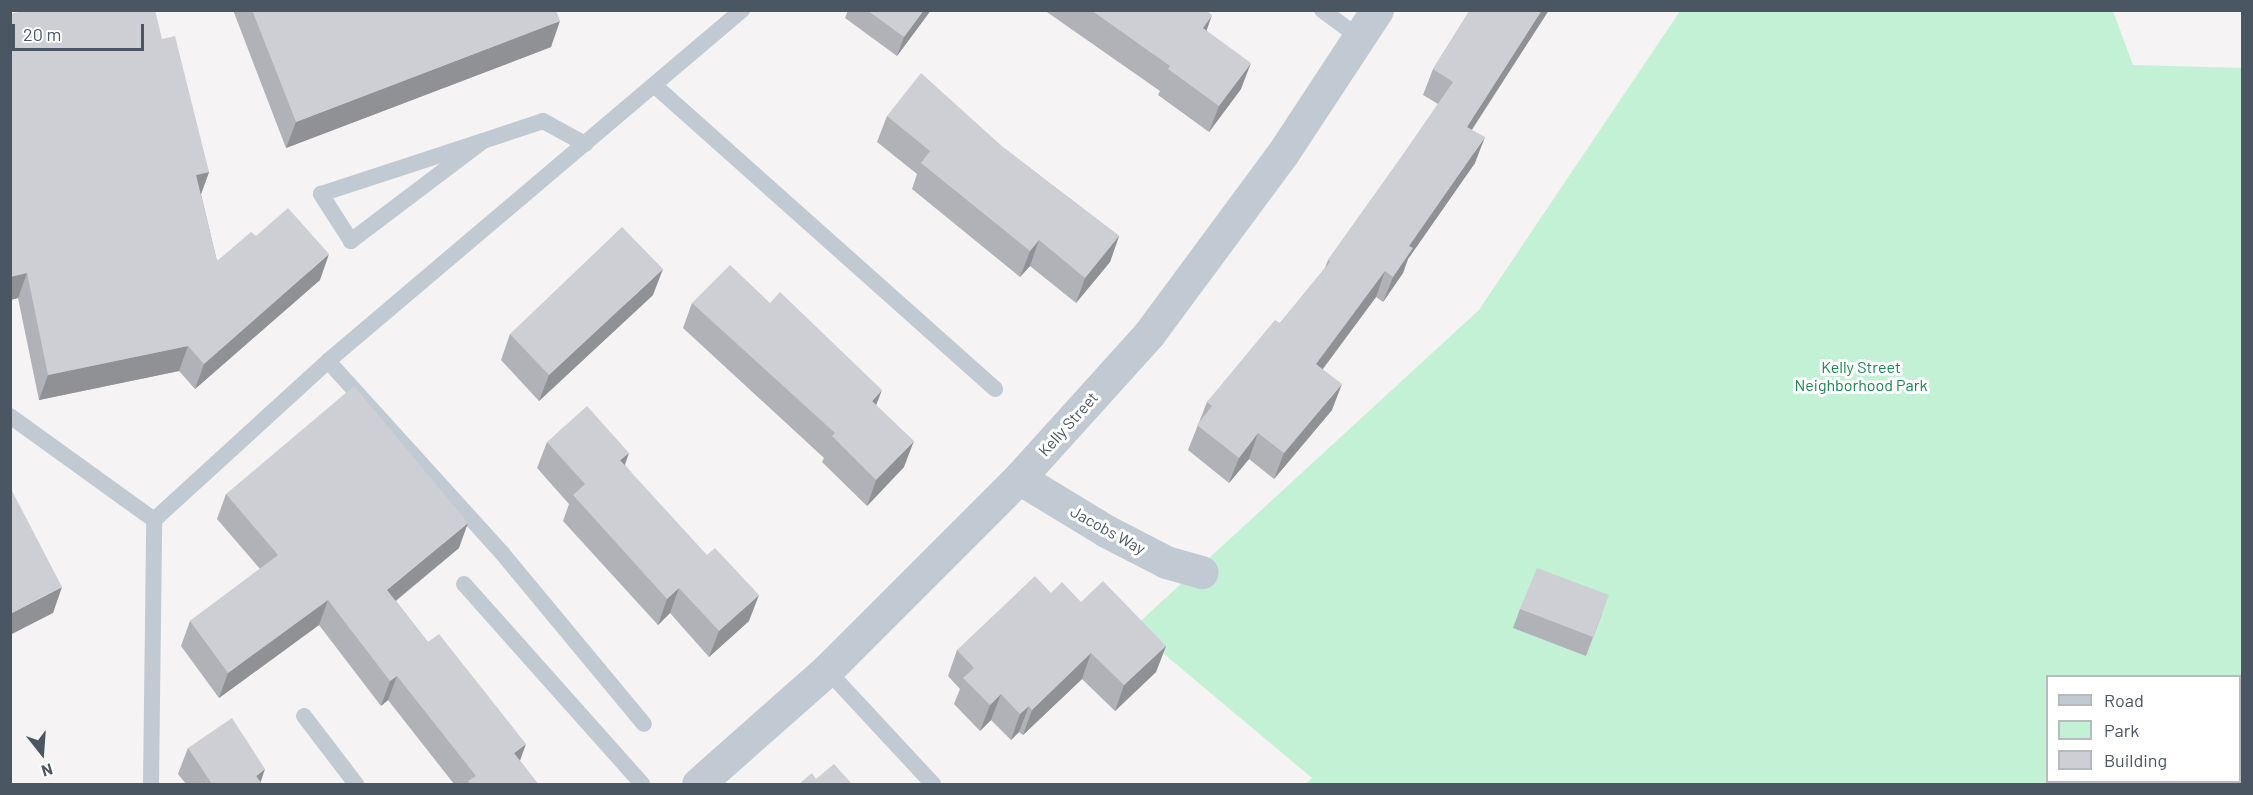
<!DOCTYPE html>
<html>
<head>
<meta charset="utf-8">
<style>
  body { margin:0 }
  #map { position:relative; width:2253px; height:795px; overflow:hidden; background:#f5f3f3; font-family:Barlow,sans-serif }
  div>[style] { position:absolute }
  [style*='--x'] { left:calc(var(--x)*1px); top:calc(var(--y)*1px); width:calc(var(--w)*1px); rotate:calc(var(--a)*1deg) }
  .green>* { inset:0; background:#c3f1d5 }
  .lane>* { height:16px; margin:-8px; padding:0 8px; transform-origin:8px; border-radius:8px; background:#c1cad2 }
  .street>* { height:33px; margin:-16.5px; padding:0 16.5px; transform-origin:16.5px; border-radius:16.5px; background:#c1cad2 }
  .wall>* { inset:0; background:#b0b2b7 }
  .shaded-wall>* { inset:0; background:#909195 }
  .building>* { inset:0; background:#cdcfd5 }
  span { translate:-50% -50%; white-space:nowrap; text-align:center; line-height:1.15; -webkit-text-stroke:6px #fff; paint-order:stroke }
  .park-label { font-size:16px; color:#17864f }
  .street-label { font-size:16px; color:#4a5661 }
  .frame { position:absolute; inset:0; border:12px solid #4a5661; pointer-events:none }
  .legend { position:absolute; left:2046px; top:675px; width:195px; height:108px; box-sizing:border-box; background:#fff; border:2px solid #b7bbc0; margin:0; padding:8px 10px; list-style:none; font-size:18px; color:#4a5661 }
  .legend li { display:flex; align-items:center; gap:12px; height:30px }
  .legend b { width:30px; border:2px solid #b7bbc0 }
  .north { position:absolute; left:12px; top:723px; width:60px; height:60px; -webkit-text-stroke:4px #fff; paint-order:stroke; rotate:163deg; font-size:16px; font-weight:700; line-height:24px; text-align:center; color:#4a5661 }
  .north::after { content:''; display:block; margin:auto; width:21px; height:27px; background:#4a5661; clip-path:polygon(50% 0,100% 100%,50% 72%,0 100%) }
  .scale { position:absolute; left:12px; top:24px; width:132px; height:27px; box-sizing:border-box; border:3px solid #4a5661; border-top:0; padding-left:8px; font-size:18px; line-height:21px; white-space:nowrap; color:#4a5661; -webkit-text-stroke:4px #fff; paint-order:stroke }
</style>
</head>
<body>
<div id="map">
  <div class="green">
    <div style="clip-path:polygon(evenodd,1680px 11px,2113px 11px,2133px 65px,2242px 68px,2242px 784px,1306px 784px,1312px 778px,1133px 628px,1479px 310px,1680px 11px,2048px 676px,2240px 676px,2240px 782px,2048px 782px,2048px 676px)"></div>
  </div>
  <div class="lane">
    <div style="--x:1322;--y:10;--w:47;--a:36.4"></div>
    <div style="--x:654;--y:85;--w:457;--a:41.7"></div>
    <div style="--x:483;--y:141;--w:166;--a:142.9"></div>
    <div style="--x:351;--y:241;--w:56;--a:-122.6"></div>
    <div style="--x:321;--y:194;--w:170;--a:-18.1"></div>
    <div style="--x:483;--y:141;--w:63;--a:-18.4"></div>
    <div style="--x:543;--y:121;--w:48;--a:28.7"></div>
    <div style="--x:328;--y:361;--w:259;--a:47.8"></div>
    <div style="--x:502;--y:553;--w:222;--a:50.3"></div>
    <div style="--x:10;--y:416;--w:178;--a:35.8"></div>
    <div style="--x:154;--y:520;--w:236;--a:-42.4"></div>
    <div style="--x:328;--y:361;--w:543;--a:-40.29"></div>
    <div style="--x:464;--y:584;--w:268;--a:48.3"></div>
    <div style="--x:827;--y:670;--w:156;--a:47.1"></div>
    <div style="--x:304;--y:716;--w:86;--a:52.6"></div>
    <div style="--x:151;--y:784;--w:264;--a:-89.3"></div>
  </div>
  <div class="street">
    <div style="--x:1019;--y:478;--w:102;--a:31.3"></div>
    <div style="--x:1106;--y:531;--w:68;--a:27.3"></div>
    <div style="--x:1166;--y:562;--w:37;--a:16"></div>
    <div style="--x:698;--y:784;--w:172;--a:-41.5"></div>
    <div style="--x:827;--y:670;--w:272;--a:-45"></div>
    <div style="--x:1019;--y:478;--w:194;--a:-47.9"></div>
    <div style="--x:1149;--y:334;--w:225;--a:-53.5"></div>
    <div style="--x:1283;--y:153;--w:171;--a:-56.7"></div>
  </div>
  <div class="wall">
    <div style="clip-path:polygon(233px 10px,556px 10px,551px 47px,286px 148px)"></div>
    <div style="clip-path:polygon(848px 10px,931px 10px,897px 56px,845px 18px)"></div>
    <div style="clip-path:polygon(1044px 10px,1206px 10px,1207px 31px,1241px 89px,1209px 132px,1158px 95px,1160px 91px)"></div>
    <div style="clip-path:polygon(1470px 10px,1549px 10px,1472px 130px,1475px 163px,1408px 259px,1403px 273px,1383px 302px,1376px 297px,1323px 369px,1332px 410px,1274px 479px,1249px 459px,1229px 483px,1188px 450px,1207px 402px,1280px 323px,1325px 268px,1328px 260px,1405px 152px,1438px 104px,1423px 95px,1433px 69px)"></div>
    <div style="clip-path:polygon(10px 14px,162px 39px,209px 172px,201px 194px,217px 261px,256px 236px,320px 280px,195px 389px,179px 371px,39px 400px,18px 298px,10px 300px)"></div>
    <div style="clip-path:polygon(887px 116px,1004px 148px,1119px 236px,1110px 262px,1076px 303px,1030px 266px,1020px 277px,912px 189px,917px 174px,877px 142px)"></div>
    <div style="clip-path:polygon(653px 295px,539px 401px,501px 360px,510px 334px)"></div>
    <div style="clip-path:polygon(692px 303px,876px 405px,904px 467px,867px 506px,822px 462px,824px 458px,683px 328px)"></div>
    <div style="clip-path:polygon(547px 442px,625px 465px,749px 621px,709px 657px,670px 613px,658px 625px,563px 521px,569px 504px,537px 468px)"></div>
    <div style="clip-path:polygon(226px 494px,459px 548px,396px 601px,538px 784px,454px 784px,388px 700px,381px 706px,319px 625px,219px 698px,181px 646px,190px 621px,260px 569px,217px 519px)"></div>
    <div style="clip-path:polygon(1051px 593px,1081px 602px,1166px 646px,1156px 672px,1115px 711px,1082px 679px,1023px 735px,1019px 732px,1011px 740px,991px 720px,980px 731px,954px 704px,960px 689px,948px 676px,957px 650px)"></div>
    <div style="clip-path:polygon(1520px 609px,1602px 614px,1586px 656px,1513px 628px)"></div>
    <div style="clip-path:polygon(188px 748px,260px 783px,262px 784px,186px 784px,178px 774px)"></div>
  </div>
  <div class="shaded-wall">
    <div style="clip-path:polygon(924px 10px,931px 10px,897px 56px,904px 37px)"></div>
    <div style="clip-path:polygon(1542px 10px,1549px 10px,1457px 152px,1467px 127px)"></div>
    <div style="clip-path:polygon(1212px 15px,1203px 41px,1203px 28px)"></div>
    <div style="clip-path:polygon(560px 21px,551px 47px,286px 148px,296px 122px)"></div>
    <div style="clip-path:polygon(1251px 63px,1241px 89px,1209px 132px,1219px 106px)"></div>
    <div style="clip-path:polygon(1485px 137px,1475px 163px,1408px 259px,1403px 273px,1383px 302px,1393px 277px,1409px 246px)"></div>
    <div style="clip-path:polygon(209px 172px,200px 197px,196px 175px)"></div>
    <div style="clip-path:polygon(1119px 236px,1110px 262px,1076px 303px,1085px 278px)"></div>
    <div style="clip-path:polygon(1039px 240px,1030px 266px,1020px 277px,1030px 251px)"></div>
    <div style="clip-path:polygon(329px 254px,320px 280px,195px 389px,204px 364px)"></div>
    <div style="clip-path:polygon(663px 269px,653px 295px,539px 401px,549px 375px)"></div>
    <div style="clip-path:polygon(1385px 271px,1376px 297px,1307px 390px,1316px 364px)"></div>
    <div style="clip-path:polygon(27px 273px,18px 298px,10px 300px,10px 277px)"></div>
    <div style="clip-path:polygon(188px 346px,179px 371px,39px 400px,48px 375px)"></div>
    <div style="clip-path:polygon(1342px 384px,1332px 410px,1274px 479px,1284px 453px)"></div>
    <div style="clip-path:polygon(882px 390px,872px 416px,872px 401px)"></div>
    <div style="clip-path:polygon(1258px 433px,1249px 459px,1229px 483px,1239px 458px)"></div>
    <div style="clip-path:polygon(914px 441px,904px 467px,867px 506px,876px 480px)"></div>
    <div style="clip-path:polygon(629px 453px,620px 479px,620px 460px)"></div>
    <div style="clip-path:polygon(468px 523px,459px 548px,378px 615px,387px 590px)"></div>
    <div style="clip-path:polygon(62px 587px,53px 613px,10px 635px,10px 614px)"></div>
    <div style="clip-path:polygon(679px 588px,670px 613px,658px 625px,667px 599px)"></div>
    <div style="clip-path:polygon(759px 595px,749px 621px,709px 657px,719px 631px)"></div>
    <div style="clip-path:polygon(328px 600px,319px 625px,219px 698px,228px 673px)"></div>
    <div style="clip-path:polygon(1166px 646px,1156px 672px,1115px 711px,1124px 685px)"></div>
    <div style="clip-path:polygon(1091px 653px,1082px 679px,1023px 735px,1032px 710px)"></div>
    <div style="clip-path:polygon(397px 676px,388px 700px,381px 706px,390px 681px)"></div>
    <div style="clip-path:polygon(1001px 694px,991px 720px,980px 731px,990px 705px)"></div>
    <div style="clip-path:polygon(1029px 706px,1019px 732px,1011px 740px,1020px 714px)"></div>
    <div style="clip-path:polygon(526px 744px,517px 769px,514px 753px)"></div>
    <div style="clip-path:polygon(265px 769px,260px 784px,256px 776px)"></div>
  </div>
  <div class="building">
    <div style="clip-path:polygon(28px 10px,155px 10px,162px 39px,175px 36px,209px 172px,196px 175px,217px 261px,251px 232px,256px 236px,288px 208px,329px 254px,204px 364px,188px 346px,48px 375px,27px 273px,10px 277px,10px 14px)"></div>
    <div style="clip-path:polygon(252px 10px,556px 10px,560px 21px,296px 122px)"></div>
    <div style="clip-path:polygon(867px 10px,924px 10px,904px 37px)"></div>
    <div style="clip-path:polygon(1091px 10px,1206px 10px,1212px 15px,1203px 28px,1251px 63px,1219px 106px,1168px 69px,1170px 66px)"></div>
    <div style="clip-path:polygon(1470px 10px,1542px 10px,1467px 127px,1485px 137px,1409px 246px,1413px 248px,1393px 277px,1385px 271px,1316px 364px,1342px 384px,1284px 453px,1258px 433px,1239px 458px,1197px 425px,1212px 406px,1207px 402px,1275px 320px,1280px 323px,1330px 262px,1328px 260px,1405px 152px,1453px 82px,1433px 69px)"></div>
    <div style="clip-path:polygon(921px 73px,1004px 148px,1119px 236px,1085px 278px,1039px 240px,1030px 251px,921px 163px,930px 151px,887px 116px)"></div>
    <div style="clip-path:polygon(622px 227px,663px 269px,549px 375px,510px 334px)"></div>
    <div style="clip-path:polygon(730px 265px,770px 303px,780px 292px,882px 390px,872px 401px,914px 441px,876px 480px,832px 436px,835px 433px,692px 303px)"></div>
    <div style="clip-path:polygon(354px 386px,468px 523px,387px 590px,428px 642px,439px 634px,526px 744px,514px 753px,538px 784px,471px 784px,468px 781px,476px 776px,397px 676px,390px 681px,328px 600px,228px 673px,190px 621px,278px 555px,226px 494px)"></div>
    <div style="clip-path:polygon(587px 406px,629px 453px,620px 460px,707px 555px,715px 548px,759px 595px,719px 631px,679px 588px,667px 599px,573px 495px,585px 484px,547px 442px)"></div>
    <div style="clip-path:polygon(10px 487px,62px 587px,10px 614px)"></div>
    <div style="clip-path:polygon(1537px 568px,1609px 595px,1593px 637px,1520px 609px)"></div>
    <div style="clip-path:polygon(1035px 576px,1051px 593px,1062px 582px,1081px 602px,1103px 581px,1166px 646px,1124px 685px,1091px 653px,1032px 710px,1029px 706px,1020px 714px,1001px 694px,990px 705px,963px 678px,974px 668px,957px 650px)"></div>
    <div style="clip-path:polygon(232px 718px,265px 769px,256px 776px,262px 784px,212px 784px,188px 748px)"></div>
    <div style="clip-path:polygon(834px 764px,852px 784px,799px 784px,812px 773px,816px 779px)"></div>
  </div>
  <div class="park-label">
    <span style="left:1861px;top:376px">Kelly Street<br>Neighborhood Park</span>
  </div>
  <div class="street-label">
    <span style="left:1068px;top:424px;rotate:-48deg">Kelly Street</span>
    <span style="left:1108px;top:530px;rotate:29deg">Jacobs Way</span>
  </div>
  <div class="frame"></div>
  <ul class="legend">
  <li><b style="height:8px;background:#c1cad2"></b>Road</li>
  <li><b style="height:16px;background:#c3f1d5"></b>Park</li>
  <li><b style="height:16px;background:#cdcfd5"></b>Building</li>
  </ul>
  <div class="north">N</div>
  <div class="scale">20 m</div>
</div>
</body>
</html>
